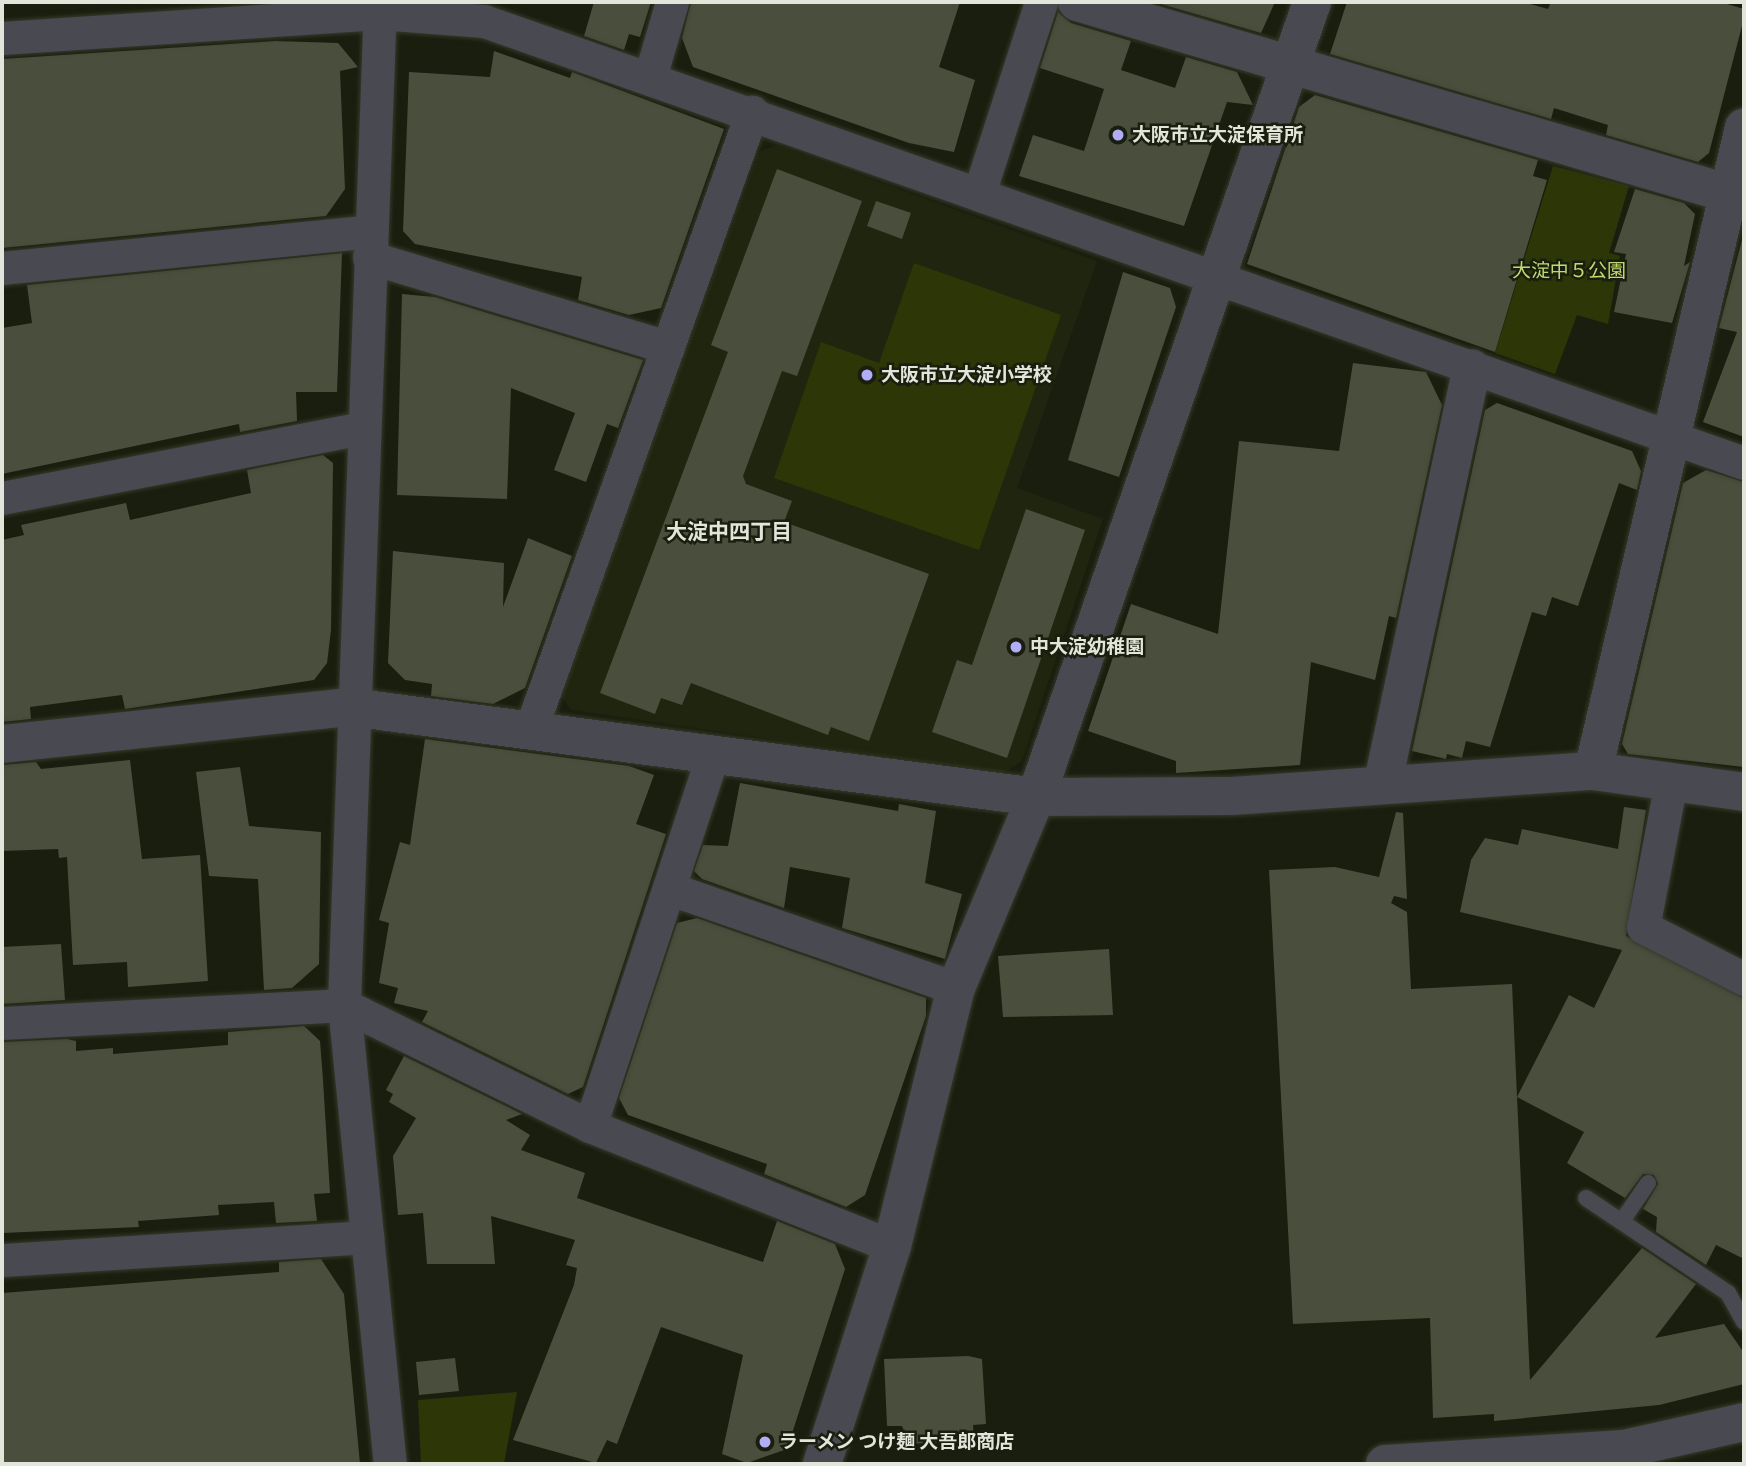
<!DOCTYPE html>
<html>
<head>
<meta charset="utf-8">
<style>
  body { margin:0 }
  #map { position:relative; width:1746px; height:1466px; overflow:hidden; background:#1a1e0e; font-family:Rubik,"Noto Sans JP",sans-serif }
  div>[style] { position:absolute }
  [style*='--x'] { left:calc(var(--x)*1px); top:calc(var(--y)*1px); width:calc(var(--w)*1px); rotate:calc(var(--a)*1deg) }
  .built>* { inset:0; background:#1f250e }
  .green>* { inset:0; background:#2d3607 }
  .building>* { inset:0; background:#4a4f3d }
  .roads { filter:drop-shadow(0 0 2px #363a2b) drop-shadow(0 0 2px #363a2b) }
  .service>* { height:16px; margin:-8px; padding:0 8px; transform-origin:8px; border-radius:8px; background:#494951 }
  .minor>* { height:33px; margin:-16.5px; padding:0 16.5px; transform-origin:16.5px; border-radius:16.5px; background:#494951 }
  .tertiary>* { height:38px; margin:-19px; padding:0 19px; transform-origin:19px; border-radius:19px; background:#494951 }
  .dots>* { width:19px; height:19px; translate:-50% -50%; box-sizing:border-box; border:4px solid #1a1e0e; border-radius:50% }
  span { translate:-50% -50%; white-space:nowrap; text-align:center; line-height:1.15; -webkit-text-stroke:5px #1a1e0e; paint-order:stroke }
  .poi-label { font-size:19px; color:#e2e5da; font-weight:700 }
  .left { translate:0 -50%; text-align:left }
  .park-label { font-size:19px; color:#c1da70 }
  .neighbourhood-label { font-size:21px; color:#e2e5da; font-weight:700 }
  .frame { position:absolute; inset:0; border:4px solid #e2e5da; pointer-events:none }
</style>
</head>
<body>
<div id="map">
  <div class="built">
    <div style="clip-path:polygon(777px 145px,1097px 261px,1017px 488px,1103px 519px,1022px 761px,1004px 773px,571px 710px,558px 692px,760px 151px)"></div>
  </div>
  <div class="green">
    <div style="clip-path:polygon(1553px 166px,1629px 186px,1609px 253px,1620px 256px,1608px 324px,1577px 315px,1555px 374px,1495px 353px)"></div>
    <div style="clip-path:polygon(914px 263px,1061px 315px,979px 550px,774px 478px,821px 342px,879px 363px)"></div>
    <div style="clip-path:polygon(517px 1392px,504px 1464px,421px 1464px,418px 1400px)"></div>
  </div>
  <div class="building">
    <div style="clip-path:polygon(594px 2px,651px 2px,640px 37px,629px 34px,624px 50px,584px 36px)"></div>
    <div style="clip-path:polygon(691px 2px,960px 2px,939px 67px,975px 80px,954px 152px,909px 143px,693px 67px,682px 38px)"></div>
    <div style="clip-path:polygon(1154px 2px,1275px 2px,1261px 33px)"></div>
    <div style="clip-path:polygon(1347px 2px,1523px 2px,1548px 9px,1551px 2px,1720px 2px,1744px 9px,1744px 18px,1709px 153px,1698px 162px,1606px 135px,1608px 125px,1554px 108px,1551px 119px,1330px 54px)"></div>
    <div style="clip-path:polygon(1058px 12px,1071px 23px,1131px 41px,1121px 70px,1175px 88px,1186px 57px,1237px 72px,1253px 105px,1227px 102px,1184px 226px,1019px 176px,1033px 135px,1084px 151px,1104px 89px,1040px 68px)"></div>
    <div style="clip-path:polygon(275px 41px,338px 43px,358px 67px,340px 71px,345px 189px,326px 216px,2px 248px,2px 59px)"></div>
    <div style="clip-path:polygon(494px 51px,570px 78px,572px 72px,724px 129px,661px 308px,629px 315px,578px 300px,582px 277px,415px 244px,403px 231px,409px 72px,490px 77px)"></div>
    <div style="clip-path:polygon(1315px 95px,1538px 160px,1533px 176px,1547px 180px,1495px 352px,1247px 264px,1299px 107px)"></div>
    <div style="clip-path:polygon(777px 169px,862px 201px,797px 376px,782px 371px,743px 476px,746px 484px,792px 501px,784px 522px,929px 574px,869px 741px,831px 727px,828px 735px,691px 683px,682px 705px,661px 698px,655px 714px,600px 693px,728px 352px,711px 345px)"></div>
    <div style="clip-path:polygon(1635px 189px,1684px 203px,1695px 214px,1684px 266px,1690px 262px,1672px 323px,1614px 312px,1626px 254px,1614px 252px)"></div>
    <div style="clip-path:polygon(876px 201px,911px 213px,902px 239px,867px 226px)"></div>
    <div style="clip-path:polygon(1744px 232px,1744px 437px,1703px 422px,1737px 332px,1719px 328px)"></div>
    <div style="clip-path:polygon(342px 253px,337px 392px,296px 392px,297px 421px,240px 432px,239px 424px,2px 474px,2px 328px,32px 323px,27px 285px)"></div>
    <div style="clip-path:polygon(1123px 272px,1170px 288px,1176px 307px,1119px 477px,1068px 460px)"></div>
    <div style="clip-path:polygon(402px 294px,435px 297px,643px 360px,618px 428px,607px 424px,586px 482px,554px 470px,575px 413px,511px 388px,507px 499px,397px 495px)"></div>
    <div style="clip-path:polygon(1353px 363px,1426px 372px,1442px 405px,1396px 618px,1389px 616px,1375px 680px,1311px 662px,1300px 765px,1176px 773px,1176px 761px,1088px 731px,1131px 604px,1218px 634px,1239px 441px,1339px 451px)"></div>
    <div style="clip-path:polygon(1497px 403px,1632px 451px,1641px 471px,1637px 490px,1619px 483px,1578px 606px,1552px 597px,1546px 616px,1532px 612px,1490px 747px,1466px 741px,1462px 758px,1447px 754px,1446px 759px,1412px 751px,1485px 410px)"></div>
    <div style="clip-path:polygon(323px 455px,333px 463px,331px 630px,327px 663px,314px 680px,125px 709px,122px 695px,30px 707px,31px 719px,2px 722px,2px 540px,24px 535px,21px 525px,126px 503px,130px 520px,251px 493px,247px 470px)"></div>
    <div style="clip-path:polygon(1706px 470px,1744px 482px,1744px 767px,1628px 754px,1622px 744px,1683px 483px)"></div>
    <div style="clip-path:polygon(1026px 509px,1085px 530px,1007px 758px,932px 732px,957px 660px,972px 665px)"></div>
    <div style="clip-path:polygon(528px 538px,572px 556px,525px 688px,493px 704px,431px 696px,432px 684px,405px 680px,388px 663px,393px 551px,504px 563px,503px 607px)"></div>
    <div style="clip-path:polygon(425px 739px,629px 766px,654px 775px,636px 824px,666px 834px,583px 1087px,568px 1094px,422px 1022px,428px 1011px,394px 1003px,398px 988px,379px 983px,389px 923px,379px 920px,400px 842px,410px 845px)"></div>
    <div style="clip-path:polygon(130px 760px,142px 859px,200px 855px,208px 981px,128px 987px,127px 962px,73px 965px,67px 857px,59px 858px,58px 849px,2px 851px,2px 765px,36px 762px,41px 769px)"></div>
    <div style="clip-path:polygon(240px 767px,249px 826px,321px 832px,319px 964px,292px 988px,264px 990px,258px 879px,209px 876px,196px 772px)"></div>
    <div style="clip-path:polygon(740px 783px,898px 811px,899px 804px,936px 811px,925px 883px,962px 894px,945px 959px,842px 928px,850px 878px,790px 867px,784px 908px,702px 879px,694px 871px,703px 845px,728px 846px)"></div>
    <div style="clip-path:polygon(1624px 807px,1646px 810px,1626px 936px,1744px 998px,1744px 1259px,1716px 1245px,1706px 1265px,1656px 1232px,1657px 1217px,1643px 1209px,1658px 1184px,1654px 1175px,1643px 1174px,1625px 1198px,1567px 1163px,1584px 1132px,1517px 1097px,1530px 1380px,1642px 1248px,1696px 1284px,1655px 1338px,1724px 1324px,1744px 1353px,1744px 1384px,1659px 1405px,1494px 1421px,1494px 1414px,1433px 1418px,1430px 1318px,1293px 1324px,1269px 870px,1335px 867px,1379px 877px,1396px 812px,1403px 813px,1407px 899px,1394px 896px,1391px 903px,1407px 912px,1411px 989px,1512px 984px,1517px 1097px,1569px 995px,1594px 1008px,1622px 950px,1460px 912px,1471px 860px,1485px 838px,1518px 845px,1522px 829px,1618px 849px)"></div>
    <div style="clip-path:polygon(697px 918px,926px 998px,926px 1016px,865px 1195px,846px 1207px,764px 1174px,767px 1164px,628px 1115px,619px 1098px,677px 923px)"></div>
    <div style="clip-path:polygon(61px 944px,65px 1000px,2px 1004px,2px 947px)"></div>
    <div style="clip-path:polygon(1109px 949px,1113px 1015px,1003px 1017px,998px 956px)"></div>
    <div style="clip-path:polygon(304px 1026px,320px 1041px,323px 1080px,330px 1193px,314px 1194px,317px 1221px,276px 1223px,274px 1202px,218px 1205px,219px 1215px,138px 1221px,139px 1227px,2px 1233px,2px 1042px,67px 1039px,76px 1041px,76px 1051px,113px 1048px,113px 1054px,228px 1045px,228px 1032px)"></div>
    <div style="clip-path:polygon(404px 1056px,522px 1114px,506px 1120px,530px 1135px,521px 1150px,585px 1173px,577px 1198px,763px 1262px,777px 1221px,835px 1244px,845px 1269px,787px 1449px,747px 1463px,722px 1454px,743px 1355px,661px 1327px,617px 1444px,607px 1440px,596px 1463px,513px 1440px,574px 1285px,577px 1268px,566px 1265px,575px 1240px,491px 1216px,495px 1264px,427px 1264px,423px 1213px,398px 1215px,393px 1156px,416px 1118px,389px 1102px,393px 1094px,386px 1090px)"></div>
    <div style="clip-path:polygon(321px 1259px,344px 1294px,360px 1464px,2px 1464px,2px 1293px,279px 1272px,279px 1262px)"></div>
    <div style="clip-path:polygon(968px 1356px,982px 1359px,986px 1424px,973px 1425px,974px 1440px,909px 1444px,902px 1426px,887px 1426px,884px 1359px)"></div>
    <div style="clip-path:polygon(455px 1358px,459px 1391px,419px 1395px,416px 1362px)"></div>
  </div>
  <div class="roads">
    <div class="service">
      <div style="--x:1586;--y:1198;--w:171;--a:33.8"></div>
      <div style="--x:1728;--y:1293;--w:33;--a:61"></div>
      <div style="--x:1622;--y:1221;--w:46;--a:-55.6"></div>
    </div>
    <div class="minor">
      <div style="--x:380;--y:2;--w:1004;--a:92.06"></div>
      <div style="--x:344;--y:1005;--w:461;--a:84.3"></div>
      <div style="--x:2;--y:38;--w:378;--a:-3.8"></div>
      <div style="--x:379;--y:13;--w:105;--a:4.4"></div>
      <div style="--x:484;--y:21;--w:1335;--a:19.33"></div>
      <div style="--x:650;--y:77;--w:78;--a:-73.7"></div>
      <div style="--x:980;--y:190;--w:198;--a:-72"></div>
      <div style="--x:369;--y:257;--w:312;--a:16.8"></div>
      <div style="--x:2;--y:268;--w:370;--a:-5.7"></div>
      <div style="--x:2;--y:498;--w:367;--a:-11"></div>
      <div style="--x:530;--y:731;--w:658;--a:-70.27"></div>
      <div style="--x:1671;--y:782;--w:148;--a:100.9"></div>
      <div style="--x:1643;--y:927;--w:114;--a:27.2"></div>
      <div style="--x:671;--y:889;--w:302;--a:19.2"></div>
      <div style="--x:2;--y:1023;--w:342;--a:-3"></div>
      <div style="--x:344;--y:1005;--w:274;--a:26.2"></div>
      <div style="--x:590;--y:1126;--w:325;--a:21.7"></div>
      <div style="--x:590;--y:1126;--w:393;--a:-71.7"></div>
      <div style="--x:2;--y:1260;--w:366;--a:-3.6"></div>
    </div>
    <div class="tertiary">
      <div style="--x:1077;--y:2;--w:695;--a:16.38"></div>
      <div style="--x:2;--y:744;--w:350;--a:-6.1"></div>
      <div style="--x:350;--y:707;--w:692;--a:7.47"></div>
      <div style="--x:1036;--y:797;--w:196;--a:-0.3"></div>
      <div style="--x:1232;--y:796;--w:362;--a:-4"></div>
      <div style="--x:1593;--y:771;--w:152;--a:7.9"></div>
      <div style="--x:1593;--y:771;--w:661;--a:-76.8"></div>
      <div style="--x:1383;--y:782;--w:423;--a:-77.9"></div>
      <div style="--x:822;--y:1464;--w:229;--a:-72.2"></div>
      <div style="--x:892;--y:1246;--w:266;--a:-76.1"></div>
      <div style="--x:956;--y:988;--w:207;--a:-67.3"></div>
      <div style="--x:1036;--y:797;--w:842;--a:-70.85"></div>
      <div style="--x:1385;--y:1464;--w:239;--a:-3.6"></div>
      <div style="--x:1624;--y:1449;--w:123;--a:-12.7"></div>
    </div>
  </div>
  <div class="dots">
    <div style="left:1118px;top:135px;background:#b2adf9"></div>
    <div style="left:867px;top:375px;background:#b2adf9"></div>
    <div style="left:1016px;top:647px;background:#b2adf9"></div>
    <div style="left:765px;top:1442px;background:#b2adf9"></div>
  </div>
  <div class="poi-label">
    <span class="left" style="left:1132px;top:135px">大阪市立大淀保育所</span>
    <span class="left" style="left:881px;top:375px">大阪市立大淀小学校</span>
    <span class="left" style="left:1030px;top:647px">中大淀幼稚園</span>
    <span class="left" style="left:779px;top:1442px">ラーメン つけ麺 大吾郎商店</span>
  </div>
  <div class="park-label">
    <span style="left:1569px;top:271px">大淀中５公園</span>
  </div>
  <div class="neighbourhood-label">
    <span style="left:729px;top:532px">大淀中四丁目</span>
  </div>
  <div class="frame"></div>
</div>
</body>
</html>
